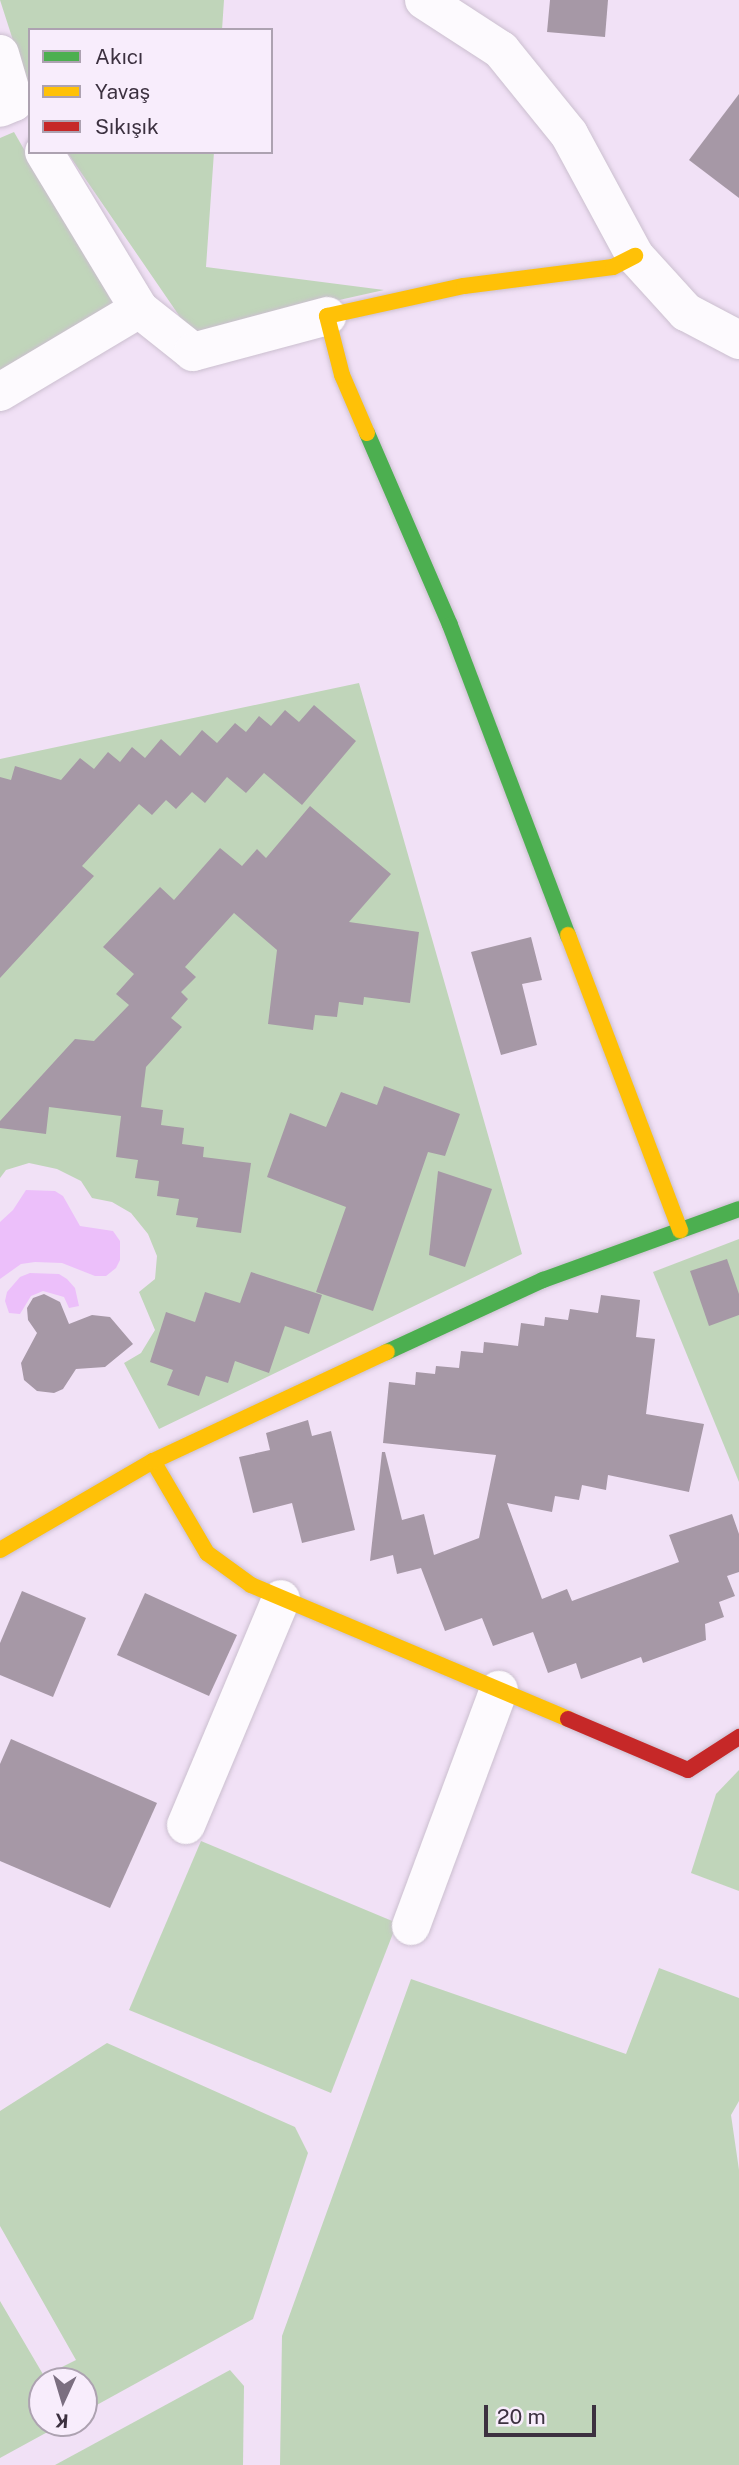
<!DOCTYPE html>
<html>
<head>
<meta charset="utf-8">
<style>
  body { margin:0 }
  #map { position:relative; width:739px; height:2465px; overflow:hidden; background:#f1e1f6; font-family:"Public Sans",sans-serif }
  div>[style] { position:absolute }
  [style*='--x'] { left:calc(var(--x)*1px); top:calc(var(--y)*1px); width:calc(var(--w)*1px); rotate:calc(var(--a)*1deg) }
  .green>* { inset:0; background:#c0d5ba }
  .water>* { inset:0; background:#ecbffa }
  .building>* { inset:0; background:#a698a6 }
  .roads { filter:drop-shadow(0 0 2px #cbbfcf) drop-shadow(0 0 2px #cbbfcf) }
  .street>* { height:38px; margin:-19px; padding:0 19px; transform-origin:19px; border-radius:19px; background:#fdfafe }
  .fast>* { height:16px; margin:-8px; padding:0 8px; transform-origin:8px; border-radius:8px; background:#4caf50 }
  .slow>* { height:16px; margin:-8px; padding:0 8px; transform-origin:8px; border-radius:8px; background:#ffc107 }
  .jam>* { height:16px; margin:-8px; padding:0 8px; transform-origin:8px; border-radius:8px; background:#c62828 }
  span { translate:-50% -50%; white-space:nowrap; text-align:center; line-height:1.15; -webkit-text-stroke:7px #f8edfc; paint-order:stroke }
  .legend { position:absolute; left:28px; top:28px; width:245px; height:126px; box-sizing:border-box; background:#f8edfc; border:2px solid #ada2b1; margin:0; padding:9px 12px; list-style:none; font-size:21px; color:#3c3140 }
  .legend li { display:flex; align-items:center; gap:14px; height:35px }
  .legend b { width:35px; border:2px solid #ada2b1 }
  .north { position:absolute; left:28px; top:2367px; width:70px; height:70px; box-sizing:border-box; background:#f8edfc; border:2px solid #ada2b1; border-radius:50%; rotate:184deg; font-size:19px; font-weight:700; line-height:28px; text-align:center; color:#3c3140 }
  .north::after { content:''; display:block; margin:auto; width:24px; height:32px; background:#7b6f80; clip-path:polygon(50% 0,100% 100%,50% 72%,0 100%) }
  .scale { position:absolute; left:484px; top:2405px; width:112px; height:32px; box-sizing:border-box; border:4px solid #3c3140; border-top:0; padding-left:9px; font-size:21px; line-height:24px; white-space:nowrap; color:#3c3140; -webkit-text-stroke:5px #f8edfc; paint-order:stroke }
</style>
</head>
<body>
<div id="map">
  <div class="green">
    <div style="clip-path:polygon(0 0,224px 0,222px 30px,30px 30px,30px 93px)"></div>
    <div style="clip-path:polygon(14px 132px,114px 305px,0 370px,0 138px)"></div>
    <div style="clip-path:polygon(67px 152px,214px 152px,206px 267px,384px 290px,191px 333px)"></div>
    <div style="clip-path:polygon(359px 683px,522px 1254px,159px 1429px,124px 1363px,141px 1353px,155px 1330px,139px 1292px,155px 1279px,157px 1256px,148px 1234px,131px 1213px,112px 1202px,92px 1198px,81px 1181px,57px 1169px,29px 1163px,6px 1170px,0 1178px,0 759px)"></div>
    <div style="clip-path:polygon(739px 1239px,739px 1482px,653px 1272px)"></div>
    <div style="clip-path:polygon(739px 1770px,739px 1891px,691px 1873px,716px 1794px)"></div>
    <div style="clip-path:polygon(201px 1841px,397px 1923px,331px 2093px,129px 2010px)"></div>
    <div style="clip-path:polygon(659px 1968px,739px 1998px,739px 2101px,731px 2115px,739px 2170px,739px 2465px,280px 2465px,282px 2336px,411px 1979px,626px 2054px)"></div>
    <div style="clip-path:polygon(107px 2043px,295px 2127px,308px 2153px,253px 2319px,84px 2412px,84px 2381px,42px 2381px,42px 2423px,64px 2423px,0 2458px,0 2301px,44px 2376px,76px 2360px,0 2226px,0 2111px)"></div>
    <div style="clip-path:polygon(230px 2370px,244px 2386px,243px 2465px,55px 2465px)"></div>
  </div>
  <div class="water">
    <div style="clip-path:polygon(26px 1190px,55px 1191px,63px 1196px,80px 1226px,113px 1231px,120px 1241px,120px 1260px,116px 1268px,106px 1276px,95px 1276px,62px 1263px,35px 1262px,21px 1264px,0 1279px,0 1222px,13px 1210px)"></div>
    <div style="clip-path:polygon(30px 1273px,59px 1274px,67px 1279px,75px 1288px,79px 1306px,69px 1308px,64px 1297px,43px 1291px,31px 1296px,20px 1314px,9px 1313px,5px 1301px,7px 1292px,20px 1277px)"></div>
  </div>
  <div class="building">
    <div style="clip-path:polygon(550px 0,608px 0,605px 37px,547px 32px)"></div>
    <div style="clip-path:polygon(739px 94px,739px 198px,689px 160px)"></div>
    <div style="clip-path:polygon(314px 705px,356px 741px,302px 805px,264px 773px,246px 793px,227px 777px,205px 803px,192px 792px,176px 809px,166px 800px,152px 815px,139px 804px,82px 866px,94px 876px,0 978px,0 777px,11px 780px,15px 766px,61px 780px,80px 758px,94px 769px,108px 752px,120px 762px,132px 747px,145px 758px,161px 739px,180px 756px,202px 730px,217px 743px,235px 723px,246px 732px,259px 716px,271px 726px,285px 710px,299px 722px)"></div>
    <div style="clip-path:polygon(310px 806px,391px 874px,349px 922px,419px 932px,410px 1003px,364px 997px,363px 1005px,339px 1002px,337px 1017px,315px 1015px,313px 1030px,268px 1024px,277px 950px,234px 913px,185px 967px,196px 977px,181px 992px,188px 999px,171px 1018px,182px 1027px,146px 1067px,141px 1107px,163px 1110px,161px 1125px,184px 1128px,182px 1144px,204px 1147px,203px 1157px,251px 1163px,241px 1233px,196px 1227px,198px 1218px,176px 1215px,179px 1199px,157px 1196px,159px 1181px,135px 1178px,138px 1160px,116px 1157px,121px 1116px,49px 1107px,46px 1134px,0 1128px,0 1121px,75px 1039px,94px 1041px,129px 1005px,116px 994px,134px 974px,103px 947px,160px 887px,174px 900px,220px 848px,242px 866px,257px 849px,266px 858px)"></div>
    <div style="clip-path:polygon(531px 937px,542px 980px,522px 984px,537px 1045px,501px 1055px,471px 952px)"></div>
    <div style="clip-path:polygon(384px 1086px,460px 1114px,445px 1156px,428px 1152px,373px 1311px,316px 1292px,346px 1207px,267px 1177px,290px 1113px,326px 1127px,341px 1092px,377px 1105px)"></div>
    <div style="clip-path:polygon(438px 1171px,492px 1189px,465px 1267px,429px 1255px)"></div>
    <div style="clip-path:polygon(727px 1259px,739px 1294px,739px 1315px,709px 1326px,690px 1271px)"></div>
    <div style="clip-path:polygon(251px 1272px,322px 1295px,309px 1334px,285px 1326px,269px 1373px,235px 1361px,228px 1383px,206px 1376px,199px 1396px,167px 1385px,173px 1370px,150px 1362px,166px 1312px,195px 1322px,205px 1292px,240px 1303px)"></div>
    <div style="clip-path:polygon(44px 1294px,60px 1302px,69px 1324px,92px 1315px,110px 1317px,133px 1344px,105px 1367px,76px 1369px,63px 1389px,54px 1393px,37px 1391px,24px 1380px,21px 1363px,37px 1333px,28px 1320px,27px 1308px,33px 1298px)"></div>
    <div style="clip-path:polygon(601px 1295px,640px 1300px,636px 1337px,655px 1339px,646px 1414px,704px 1424px,689px 1492px,608px 1475px,606px 1490px,582px 1485px,579px 1500px,555px 1496px,552px 1512px,507px 1503px,542px 1599px,567px 1589px,572px 1601px,679px 1562px,669px 1535px,732px 1514px,739px 1534px,739px 1572px,727px 1576px,735px 1596px,719px 1602px,724px 1617px,705px 1624px,706px 1640px,643px 1663px,641px 1657px,581px 1679px,576px 1663px,548px 1673px,533px 1632px,493px 1646px,482px 1618px,445px 1631px,421px 1568px,397px 1574px,393px 1555px,370px 1561px,382px 1452px,385px 1452px,402px 1520px,424px 1514px,434px 1555px,479px 1538px,496px 1455px,383px 1443px,389px 1382px,415px 1385px,416px 1372px,435px 1374px,436px 1366px,459px 1368px,461px 1351px,483px 1353px,484px 1342px,518px 1346px,521px 1323px,544px 1326px,545px 1317px,568px 1320px,570px 1309px,598px 1313px)"></div>
    <div style="clip-path:polygon(308px 1420px,312px 1436px,331px 1431px,355px 1530px,302px 1543px,292px 1503px,253px 1513px,239px 1457px,270px 1450px,266px 1433px)"></div>
    <div style="clip-path:polygon(22px 1591px,86px 1618px,53px 1697px,0 1675px,0 1643px)"></div>
    <div style="clip-path:polygon(145px 1593px,237px 1635px,209px 1696px,117px 1655px)"></div>
    <div style="clip-path:polygon(11px 1739px,157px 1803px,110px 1908px,0 1861px,0 1764px)"></div>
  </div>
  <div class="roads">
    <div class="street">
      <div style="--x:424;--y:0;--w:92;--a:33"></div>
      <div style="--x:501;--y:50;--w:108;--a:51"></div>
      <div style="--x:569;--y:134;--w:139;--a:61.6"></div>
      <div style="--x:635;--y:256;--w:76;--a:47.7"></div>
      <div style="--x:686;--y:312;--w:60;--a:27.8"></div>
      <div style="--x:0;--y:54;--w:50;--a:73.7"></div>
      <div style="--x:14;--y:102;--w:15;--a:157"></div>
      <div style="--x:44;--y:152;--w:184;--a:58.8"></div>
      <div style="--x:139;--y:309;--w:69;--a:38.5"></div>
      <div style="--x:193;--y:352;--w:139;--a:-15"></div>
      <div style="--x:0;--y:392;--w:162;--a:-30.8"></div>
      <div style="--x:186;--y:1825;--w:245;--a:-67.2"></div>
      <div style="--x:411;--y:1926;--w:252;--a:-69.6"></div>
    </div>
    <div class="fast">
      <div style="--x:367;--y:433;--w:209;--a:66.6"></div>
      <div style="--x:450;--y:625;--w:332;--a:69.2"></div>
      <div style="--x:387;--y:1352;--w:172;--a:-24.8"></div>
      <div style="--x:543;--y:1280;--w:208;--a:-19.9"></div>
    </div>
    <div class="slow">
      <div style="--x:367;--y:433;--w:63;--a:-113.3"></div>
      <div style="--x:342;--y:375;--w:61;--a:-104.3"></div>
      <div style="--x:327;--y:316;--w:140;--a:-12.4"></div>
      <div style="--x:464;--y:286;--w:150;--a:-7.3"></div>
      <div style="--x:613;--y:267;--w:25;--a:-27"></div>
      <div style="--x:568;--y:935;--w:316;--a:69.2"></div>
      <div style="--x:153;--y:1461;--w:107;--a:59.6"></div>
      <div style="--x:207;--y:1553;--w:54;--a:36"></div>
      <div style="--x:251;--y:1585;--w:344;--a:22.9"></div>
      <div style="--x:0;--y:1550;--w:177;--a:-30.2"></div>
      <div style="--x:153;--y:1461;--w:258;--a:-25"></div>
    </div>
    <div class="jam">
      <div style="--x:568;--y:1719;--w:130;--a:23"></div>
      <div style="--x:688;--y:1770;--w:61;--a:-32.9"></div>
    </div>
  </div>
  <ul class="legend">
  <li><b style="height:9px;background:#4caf50"></b>Akıcı</li>
  <li><b style="height:9px;background:#ffc107"></b>Yavaş</li>
  <li><b style="height:9px;background:#c62828"></b>Sıkışık</li>
  </ul>
  <div class="north">K</div>
  <div class="scale">20 m</div>
</div>
</body>
</html>
